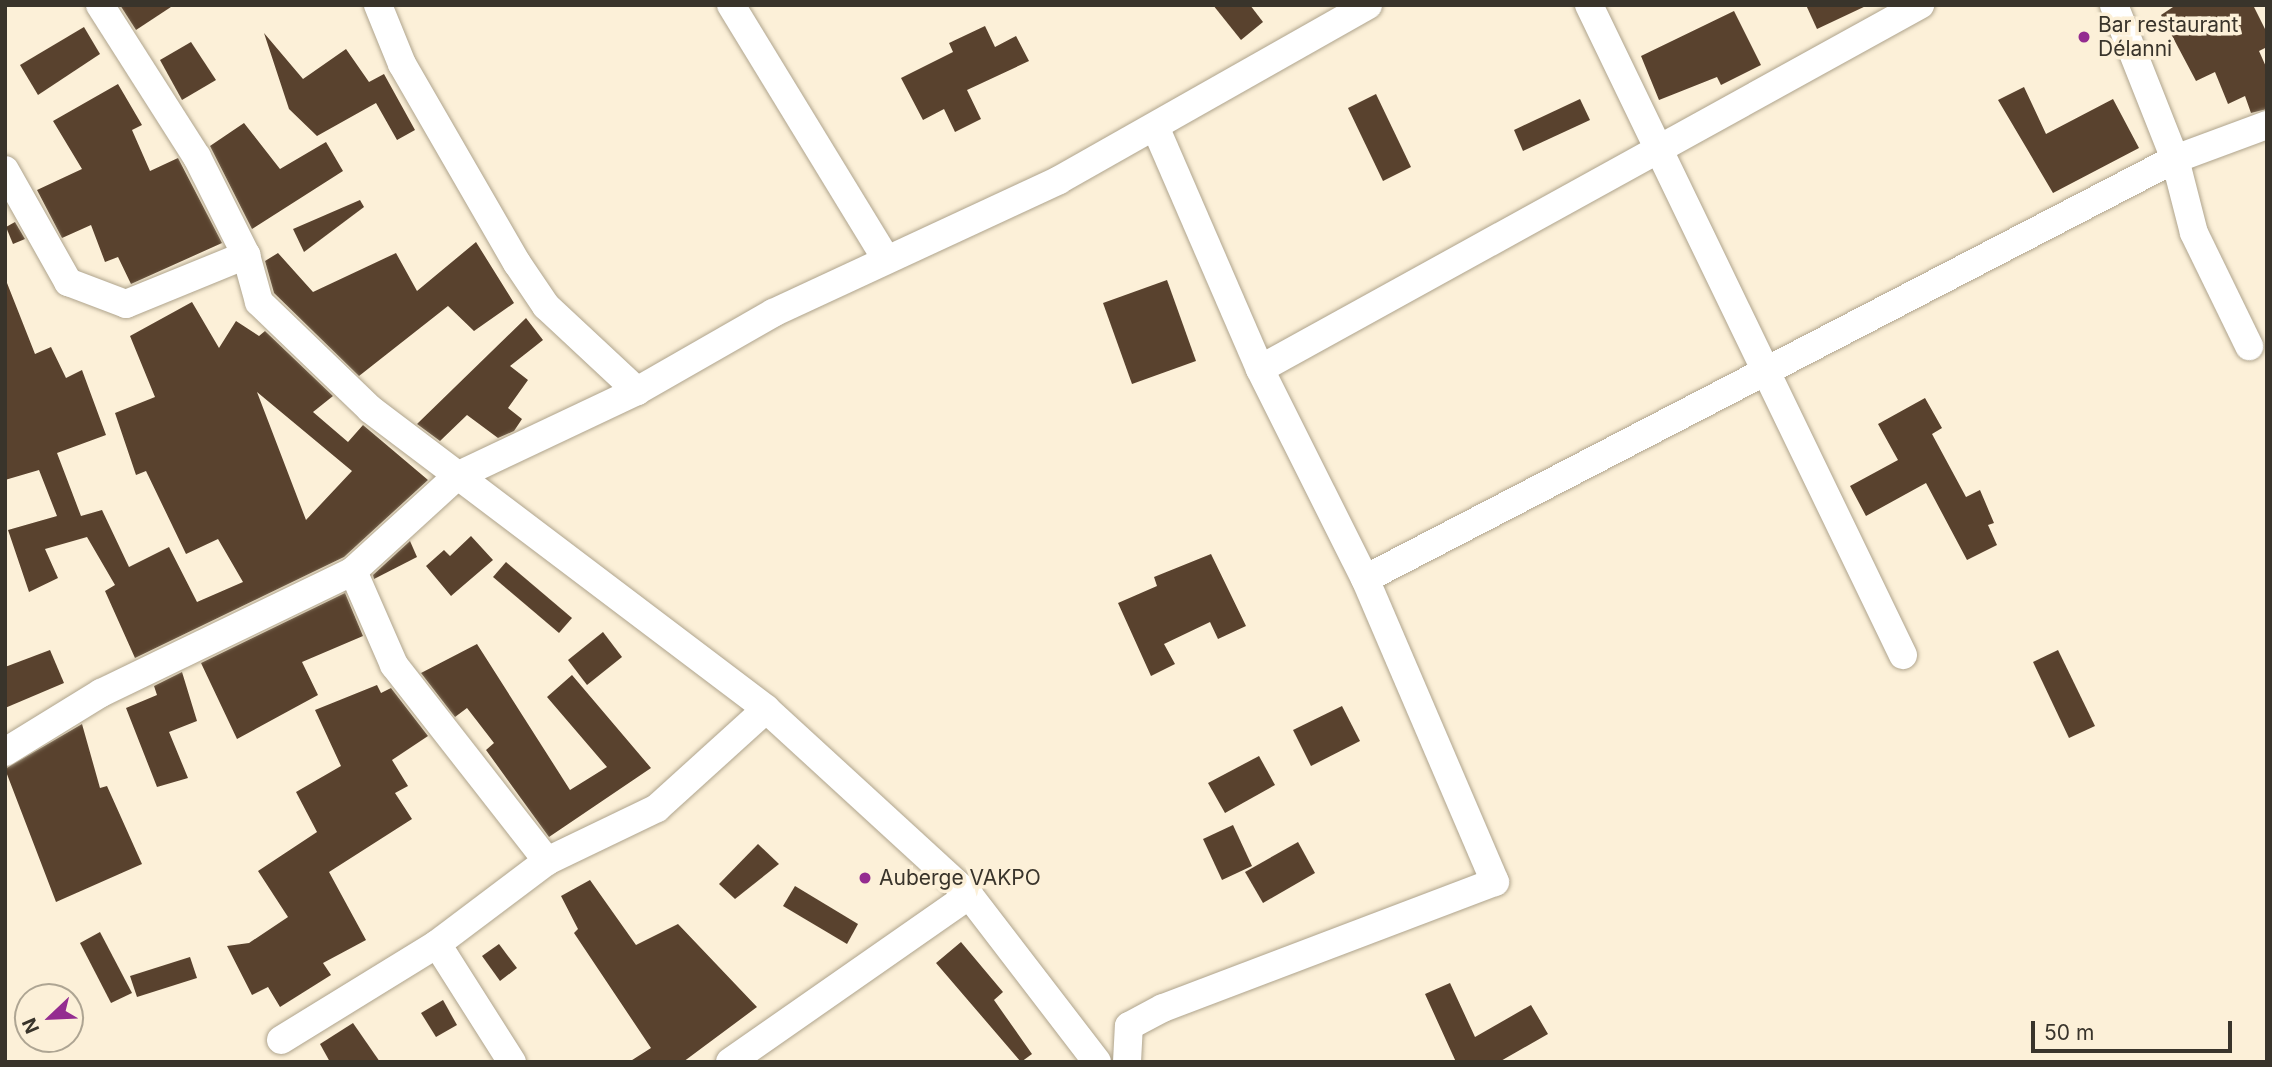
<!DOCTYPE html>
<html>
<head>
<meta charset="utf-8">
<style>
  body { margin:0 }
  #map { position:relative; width:2272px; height:1067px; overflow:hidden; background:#fcf0d8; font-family:Inter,sans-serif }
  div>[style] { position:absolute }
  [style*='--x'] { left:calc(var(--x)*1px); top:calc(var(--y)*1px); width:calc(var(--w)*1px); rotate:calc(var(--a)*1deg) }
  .building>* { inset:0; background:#59422e }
  .roads { filter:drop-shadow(0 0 2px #afa48d) drop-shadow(0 0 2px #afa48d) }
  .street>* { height:28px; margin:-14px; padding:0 14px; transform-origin:14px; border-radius:14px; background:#fff }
  .dots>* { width:19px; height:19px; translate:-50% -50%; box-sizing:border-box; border:4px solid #fcf0d8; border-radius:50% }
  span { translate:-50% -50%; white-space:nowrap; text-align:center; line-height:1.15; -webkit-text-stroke:7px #fcf0d8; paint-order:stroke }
  .poi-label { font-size:21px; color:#39342b }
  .left { translate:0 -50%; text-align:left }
  .frame { position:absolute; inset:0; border:7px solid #39342b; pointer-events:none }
  .north { position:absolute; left:14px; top:983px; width:70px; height:70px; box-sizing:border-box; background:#fcf0d8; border:2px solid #aea593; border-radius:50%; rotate:247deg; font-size:19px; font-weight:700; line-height:28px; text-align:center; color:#39342b }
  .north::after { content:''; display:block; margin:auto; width:24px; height:32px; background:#942c90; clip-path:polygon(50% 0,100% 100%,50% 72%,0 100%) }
  .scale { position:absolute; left:2031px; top:1021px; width:201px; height:32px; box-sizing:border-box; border:4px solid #39342b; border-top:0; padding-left:9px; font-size:21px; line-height:24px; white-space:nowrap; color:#39342b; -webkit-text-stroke:5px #fcf0d8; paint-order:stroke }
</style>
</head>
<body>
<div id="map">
  <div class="building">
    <div style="clip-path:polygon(120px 5px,174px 5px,136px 30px)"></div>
    <div style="clip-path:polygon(1213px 5px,1250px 5px,1263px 22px,1241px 40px)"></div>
    <div style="clip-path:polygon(1806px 5px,1868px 5px,1817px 29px)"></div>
    <div style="clip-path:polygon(2176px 5px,2253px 5px,2267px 33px,2267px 47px,2259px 51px,2267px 69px,2267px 109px,2251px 113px,2245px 96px,2228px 104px,2215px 72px,2196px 81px,2161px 15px)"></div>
    <div style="clip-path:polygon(1734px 11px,1761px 65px,1721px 85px,1717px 77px,1659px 100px,1641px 56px)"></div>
    <div style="clip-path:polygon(985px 26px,995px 47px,1016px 36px,1029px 61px,967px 90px,981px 119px,955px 132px,944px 109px,923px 120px,901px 78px,953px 52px,949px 43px)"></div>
    <div style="clip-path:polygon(84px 27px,100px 54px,38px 95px,20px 65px)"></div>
    <div style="clip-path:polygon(264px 33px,303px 79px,346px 49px,369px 82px,384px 74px,415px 130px,397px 140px,376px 103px,317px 136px,289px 109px)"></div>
    <div style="clip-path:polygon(191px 42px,216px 80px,182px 100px,160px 60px)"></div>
    <div style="clip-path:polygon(118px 84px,142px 125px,132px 130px,150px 171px,178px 158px,222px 243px,131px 284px,118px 257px,105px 262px,91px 225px,62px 238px,37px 190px,82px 169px,53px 121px)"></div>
    <div style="clip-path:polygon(2024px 87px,2046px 134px,2113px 99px,2139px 148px,2053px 193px,1998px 100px)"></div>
    <div style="clip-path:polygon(1376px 94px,1411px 167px,1383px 181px,1348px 108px)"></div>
    <div style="clip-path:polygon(1580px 99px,1590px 120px,1523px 151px,1514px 130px)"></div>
    <div style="clip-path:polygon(244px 123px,280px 169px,326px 142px,343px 171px,252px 229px,210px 146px)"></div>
    <div style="clip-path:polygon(360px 200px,364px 207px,304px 252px,293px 229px)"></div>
    <div style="clip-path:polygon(15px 222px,25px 239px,13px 244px,6px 227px)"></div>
    <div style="clip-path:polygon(476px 242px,514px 303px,474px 331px,448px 306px,359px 376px,274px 293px,265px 261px,278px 253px,313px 292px,396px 253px,417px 291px)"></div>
    <div style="clip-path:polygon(1167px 280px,1196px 361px,1132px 384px,1103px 303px)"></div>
    <div style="clip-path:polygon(evenodd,7px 283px,35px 354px,51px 347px,66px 378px,82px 370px,106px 435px,57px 453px,81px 516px,102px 510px,129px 567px,169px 547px,197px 602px,243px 582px,218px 539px,186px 554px,146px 471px,136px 475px,115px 413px,155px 397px,130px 336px,192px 302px,219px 348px,236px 321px,259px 336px,265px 331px,333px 396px,313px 412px,348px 442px,363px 425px,428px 480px,344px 557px,135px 658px,105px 591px,115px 585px,87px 537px,45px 549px,58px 578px,29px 592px,8px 530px,57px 516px,39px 470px,5px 480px,7px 283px,257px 392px,352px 471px,306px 520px,257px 392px)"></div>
    <div style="clip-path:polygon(526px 318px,543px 340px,510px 366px,528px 380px,508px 408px,522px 419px,514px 431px,498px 438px,467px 415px,440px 441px,417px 424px)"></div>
    <div style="clip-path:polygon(1925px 398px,1942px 428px,1932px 434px,1966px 497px,1980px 490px,1994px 523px,1988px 525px,1997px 545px,1967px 560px,1926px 483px,1866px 516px,1850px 486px,1898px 460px,1878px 424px)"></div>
    <div style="clip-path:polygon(471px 536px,493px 560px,451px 596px,426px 566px,444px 550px,450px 556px)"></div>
    <div style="clip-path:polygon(410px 541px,417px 557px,374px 579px,373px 575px)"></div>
    <div style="clip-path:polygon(1211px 554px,1246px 626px,1218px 639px,1210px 622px,1164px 644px,1175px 664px,1151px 676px,1118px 603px,1157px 586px,1154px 577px)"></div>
    <div style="clip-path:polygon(506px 562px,572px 618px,559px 633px,493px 577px)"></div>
    <div style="clip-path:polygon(345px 593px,363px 636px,302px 662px,318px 695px,237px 739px,201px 663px)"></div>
    <div style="clip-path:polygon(603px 632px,622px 657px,587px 685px,568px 660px)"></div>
    <div style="clip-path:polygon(477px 644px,570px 790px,607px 767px,547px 697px,572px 675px,651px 768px,549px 837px,486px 750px,494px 743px,467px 708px,455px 717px,421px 673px)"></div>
    <div style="clip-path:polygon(50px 650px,64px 683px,5px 708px,5px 667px)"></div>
    <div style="clip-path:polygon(2058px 650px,2095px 726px,2069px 738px,2033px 662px)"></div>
    <div style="clip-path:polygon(182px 672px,197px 721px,169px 732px,188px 778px,157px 787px,126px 708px,157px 695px,154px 686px)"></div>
    <div style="clip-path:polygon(377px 685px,381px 693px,391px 688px,428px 736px,392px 760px,408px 786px,395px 793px,412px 819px,329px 872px,366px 940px,323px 963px,331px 975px,280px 1007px,268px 987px,252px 995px,227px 946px,249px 943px,288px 917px,258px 871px,317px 832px,296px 792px,341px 766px,315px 710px)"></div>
    <div style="clip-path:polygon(1342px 706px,1360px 741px,1311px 766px,1293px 730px)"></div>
    <div style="clip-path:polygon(82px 724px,100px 788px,107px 786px,142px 864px,56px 902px,5px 769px)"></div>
    <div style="clip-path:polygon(1259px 756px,1275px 785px,1225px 813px,1208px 783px)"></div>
    <div style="clip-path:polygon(1233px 825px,1252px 866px,1222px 880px,1203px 839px)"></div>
    <div style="clip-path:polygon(1298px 842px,1315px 873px,1263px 903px,1245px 872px)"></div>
    <div style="clip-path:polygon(758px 844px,779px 864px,735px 899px,719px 884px)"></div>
    <div style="clip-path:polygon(590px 880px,636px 945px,678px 924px,757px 1007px,683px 1062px,629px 1062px,651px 1048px,574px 933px,578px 929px,561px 896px)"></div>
    <div style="clip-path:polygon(795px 886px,858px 924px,847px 944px,783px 906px)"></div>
    <div style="clip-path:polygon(100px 932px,132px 993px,111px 1003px,80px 943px)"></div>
    <div style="clip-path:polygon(961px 942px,1003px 992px,994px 1000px,1032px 1054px,1021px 1062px,936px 963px)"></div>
    <div style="clip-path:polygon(499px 944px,517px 968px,500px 981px,482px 956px)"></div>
    <div style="clip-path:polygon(190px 957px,197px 978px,137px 997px,130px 976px)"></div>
    <div style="clip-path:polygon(1450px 983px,1475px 1037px,1531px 1005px,1548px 1034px,1499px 1062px,1456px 1062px,1425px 994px)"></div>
    <div style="clip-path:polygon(443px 1000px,457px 1025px,436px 1037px,421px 1013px)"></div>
    <div style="clip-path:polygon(353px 1023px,380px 1062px,330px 1062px,320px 1044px)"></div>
  </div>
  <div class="roads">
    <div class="street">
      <div style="--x:100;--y:5;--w:180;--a:57.5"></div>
      <div style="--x:197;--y:157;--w:110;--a:63.4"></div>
      <div style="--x:378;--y:5;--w:64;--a:67.9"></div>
      <div style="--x:402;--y:64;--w:230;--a:60"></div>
      <div style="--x:517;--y:263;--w:52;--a:56"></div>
      <div style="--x:546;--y:306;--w:125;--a:43"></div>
      <div style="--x:731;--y:5;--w:298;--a:58.6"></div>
      <div style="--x:1589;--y:5;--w:722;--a:64.22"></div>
      <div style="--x:2114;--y:5;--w:166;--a:68.4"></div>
      <div style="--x:2175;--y:159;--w:76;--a:75.6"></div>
      <div style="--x:2194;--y:233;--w:126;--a:64"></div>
      <div style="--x:5;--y:170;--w:129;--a:60.6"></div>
      <div style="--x:68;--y:282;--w:62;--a:20.8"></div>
      <div style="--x:126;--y:304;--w:130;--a:-22.2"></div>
      <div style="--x:246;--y:255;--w:49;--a:74.5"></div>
      <div style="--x:259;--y:302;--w:154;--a:43.9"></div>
      <div style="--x:370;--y:409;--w:497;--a:37.1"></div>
      <div style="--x:766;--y:709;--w:275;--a:42.5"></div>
      <div style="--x:969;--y:895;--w:210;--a:52.5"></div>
      <div style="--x:1260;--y:369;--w:754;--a:-28.88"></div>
      <div style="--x:353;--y:571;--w:103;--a:66.4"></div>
      <div style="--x:394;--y:665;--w:249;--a:52"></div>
      <div style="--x:1365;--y:579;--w:912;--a:-27.41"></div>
      <div style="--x:2175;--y:159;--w:98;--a:-20.3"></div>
      <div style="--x:5;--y:752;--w:113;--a:-31.6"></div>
      <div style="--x:101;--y:693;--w:280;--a:-25.8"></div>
      <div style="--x:353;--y:571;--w:141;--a:-42.4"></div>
      <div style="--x:457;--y:476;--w:199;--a:-25.3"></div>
      <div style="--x:637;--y:391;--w:157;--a:-29.8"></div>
      <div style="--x:773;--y:313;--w:315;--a:-24.9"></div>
      <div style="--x:1059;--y:180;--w:355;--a:-29.5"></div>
      <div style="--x:437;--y:944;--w:140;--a:57.6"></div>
      <div style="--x:281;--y:1040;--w:183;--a:-31.6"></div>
      <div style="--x:437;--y:944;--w:138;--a:-37"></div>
      <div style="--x:547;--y:861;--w:122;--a:-25.7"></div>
      <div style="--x:657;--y:808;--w:147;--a:-42.2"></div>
      <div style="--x:730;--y:1062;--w:292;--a:-34.9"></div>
      <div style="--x:1127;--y:1062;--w:36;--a:-87"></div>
      <div style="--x:1129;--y:1026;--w:38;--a:-28"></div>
      <div style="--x:1163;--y:1008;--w:355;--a:-20.8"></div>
      <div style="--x:1495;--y:882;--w:330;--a:-113.2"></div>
      <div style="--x:1365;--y:579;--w:235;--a:-116.6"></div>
      <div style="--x:1260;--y:369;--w:262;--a:-113.4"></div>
    </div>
  </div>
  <div class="dots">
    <div style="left:2084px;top:37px;background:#942c90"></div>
    <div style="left:865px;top:878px;background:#942c90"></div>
  </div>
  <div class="poi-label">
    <span class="left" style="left:2098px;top:37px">Bar restaurant<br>Délanni</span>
    <span class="left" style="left:879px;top:878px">Auberge VAKPO</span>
  </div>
  <div class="frame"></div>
  <div class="north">N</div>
  <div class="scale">50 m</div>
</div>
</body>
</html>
